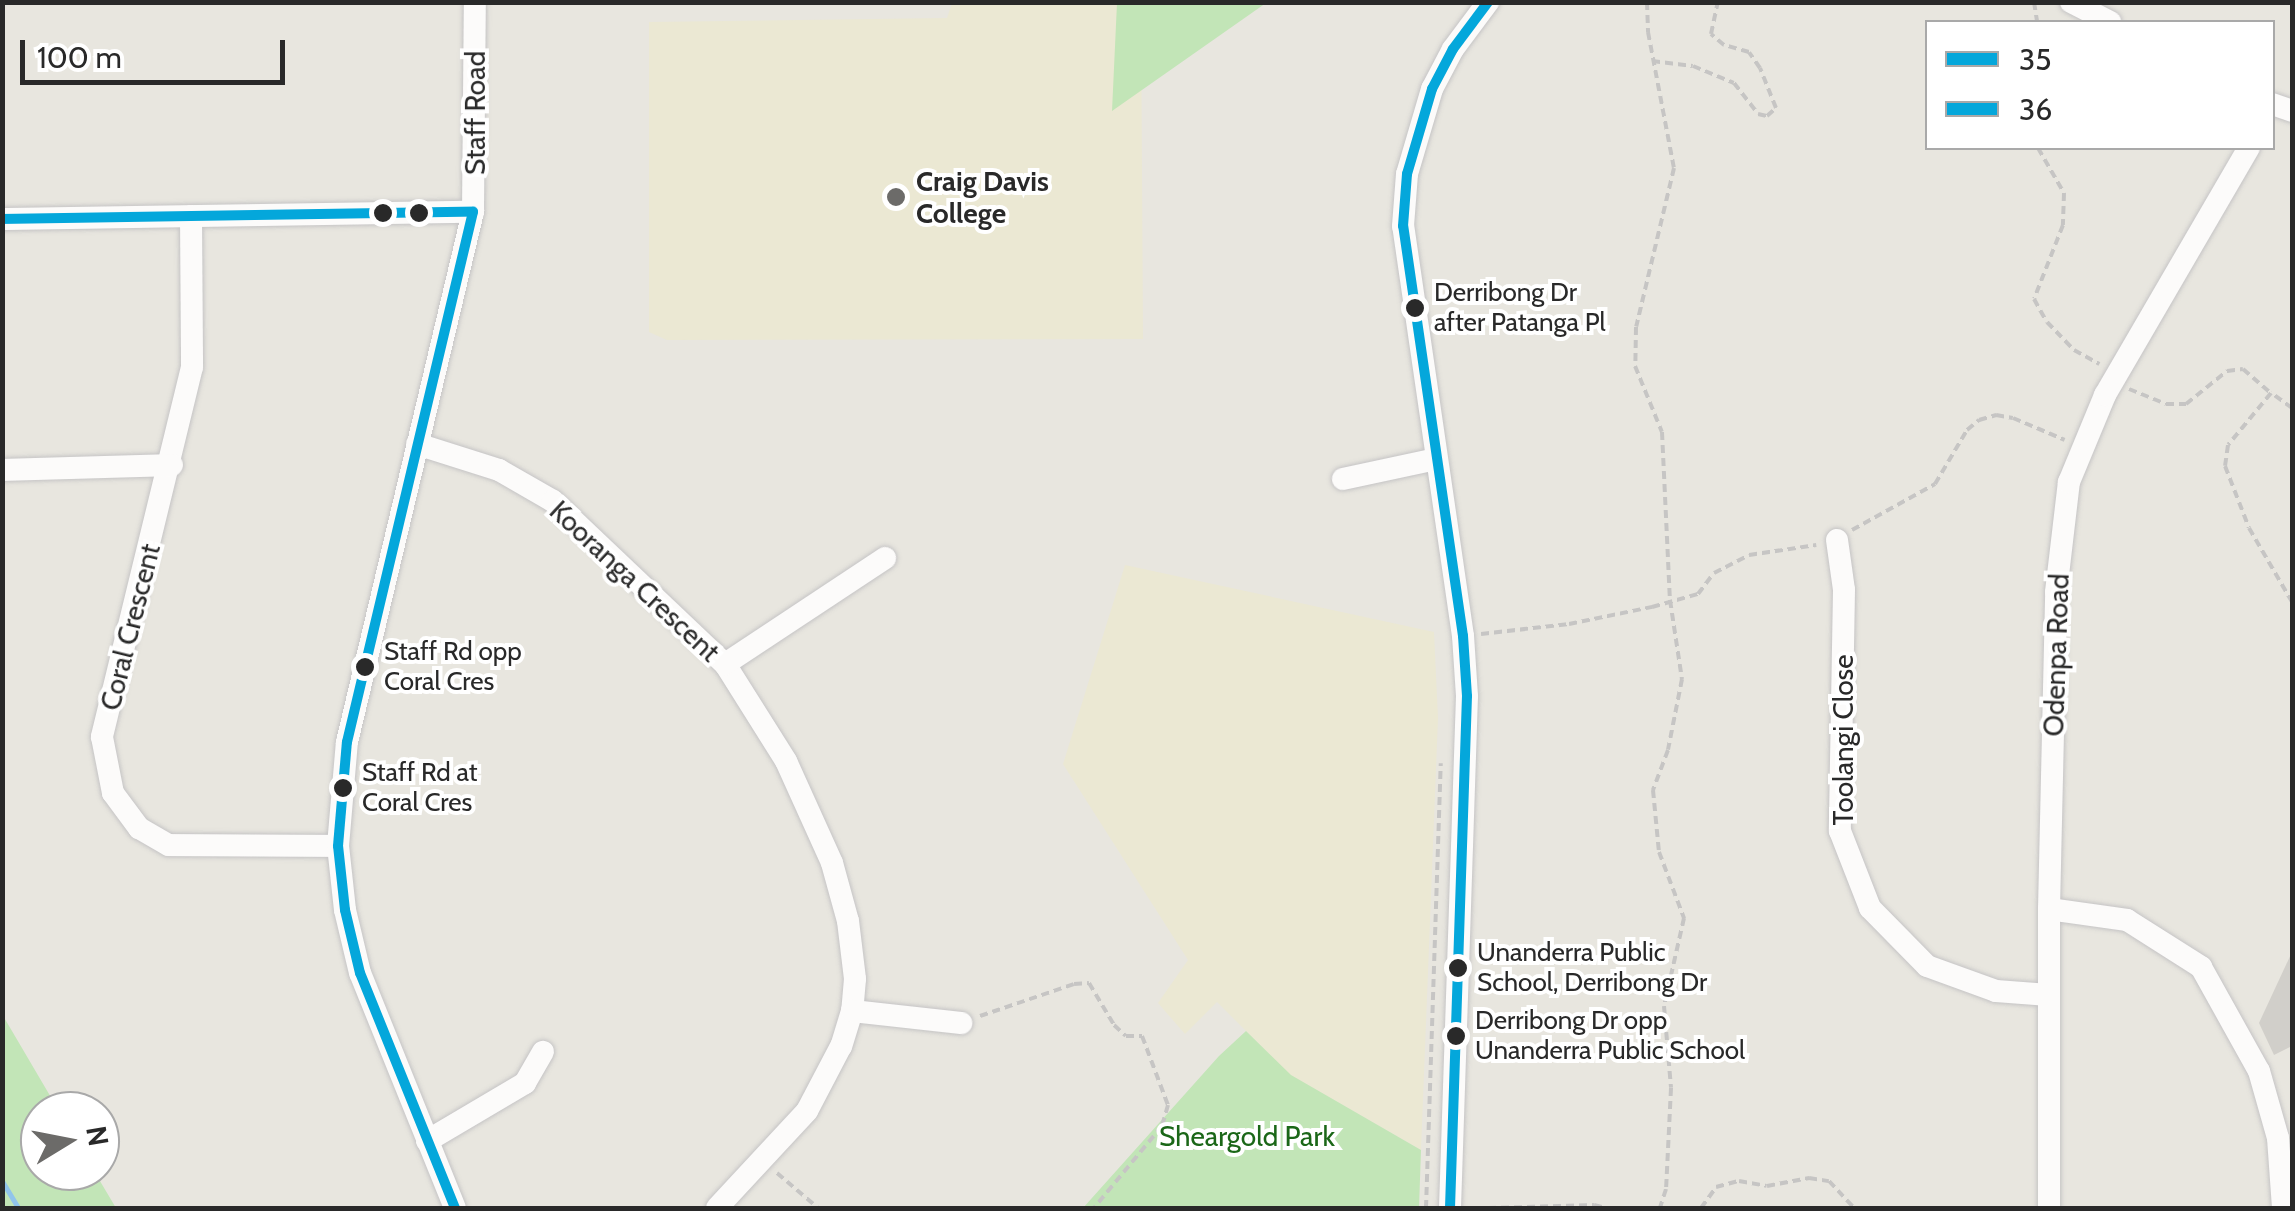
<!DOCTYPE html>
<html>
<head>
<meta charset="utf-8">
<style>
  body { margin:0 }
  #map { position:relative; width:2295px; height:1211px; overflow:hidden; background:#e8e6df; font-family:Cabin,sans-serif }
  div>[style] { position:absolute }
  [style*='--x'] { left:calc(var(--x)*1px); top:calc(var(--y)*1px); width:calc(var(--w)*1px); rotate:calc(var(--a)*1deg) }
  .education>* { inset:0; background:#ebe8d3 }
  .green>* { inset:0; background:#c2e5b7 }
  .stream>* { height:5px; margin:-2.5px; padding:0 2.5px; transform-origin:2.5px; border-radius:2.5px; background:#91c4eb }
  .building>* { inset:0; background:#d1cfca }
  .path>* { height:4px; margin-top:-2px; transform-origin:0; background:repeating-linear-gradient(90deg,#c6c5c4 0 8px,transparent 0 13px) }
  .roads { filter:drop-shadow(0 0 2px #c5c4c5) drop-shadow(0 0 2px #c5c4c5) }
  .minor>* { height:22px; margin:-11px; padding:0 11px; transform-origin:11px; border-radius:11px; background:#fcfbfa }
  .bus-1>* { height:10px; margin:-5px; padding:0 5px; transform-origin:5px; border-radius:5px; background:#04a7db }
  .bus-2>* { height:10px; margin:-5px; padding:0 5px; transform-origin:5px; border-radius:5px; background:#04a7db }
  .dots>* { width:28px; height:28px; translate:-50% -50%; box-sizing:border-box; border:5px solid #fff; border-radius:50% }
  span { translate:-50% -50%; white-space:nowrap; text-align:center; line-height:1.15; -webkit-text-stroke:8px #fff; paint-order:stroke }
  .bus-label { font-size:26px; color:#292929 }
  .left { translate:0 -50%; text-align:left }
  .street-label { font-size:28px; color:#292929 }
  .poi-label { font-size:28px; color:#292929; font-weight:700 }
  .park-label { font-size:28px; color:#1b6718 }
  .frame { position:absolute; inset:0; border:5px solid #292929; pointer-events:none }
  .legend { position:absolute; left:1925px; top:20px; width:350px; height:130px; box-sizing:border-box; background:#fff; border:2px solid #a9a9a9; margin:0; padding:12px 18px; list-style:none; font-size:30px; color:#292929 }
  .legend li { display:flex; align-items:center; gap:20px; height:50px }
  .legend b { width:50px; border:2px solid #a9a9a9 }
  .north { position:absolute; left:20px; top:1091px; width:100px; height:100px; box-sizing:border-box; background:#fff; border:2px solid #a9a9a9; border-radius:50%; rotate:80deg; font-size:28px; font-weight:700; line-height:40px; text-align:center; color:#292929 }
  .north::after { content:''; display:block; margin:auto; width:35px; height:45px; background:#6c6b69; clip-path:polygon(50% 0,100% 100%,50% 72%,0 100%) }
  .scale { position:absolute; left:20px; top:40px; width:265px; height:45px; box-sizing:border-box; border:5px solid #292929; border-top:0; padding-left:12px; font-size:30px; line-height:35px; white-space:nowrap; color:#292929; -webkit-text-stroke:8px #fff; paint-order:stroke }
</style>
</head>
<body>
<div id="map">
  <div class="education">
    <div style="clip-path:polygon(952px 3px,1141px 3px,1143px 339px,667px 340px,649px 332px,649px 22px,947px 18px)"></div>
    <div style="clip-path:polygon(1125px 565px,1434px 632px,1438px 718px,1421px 1150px,1290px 1075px,1217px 1002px,1185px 1034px,1158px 1003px,1188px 960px,1063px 764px)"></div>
  </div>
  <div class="green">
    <div style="clip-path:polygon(1117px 3px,1117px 2px,1266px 3px,1112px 111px)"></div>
    <div style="clip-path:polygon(2px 1014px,59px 1111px,40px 1111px,40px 1171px,94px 1171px,116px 1208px,3px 1208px)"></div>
    <div style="clip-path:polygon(1246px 1031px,1291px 1075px,1421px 1150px,1419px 1208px,1083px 1208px,1219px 1056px)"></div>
  </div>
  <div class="stream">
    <div style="--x:2;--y:1181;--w:31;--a:59"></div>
  </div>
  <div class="building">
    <div style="clip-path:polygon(2292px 952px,2292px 1046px,2274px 1055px,2259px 1023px)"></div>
  </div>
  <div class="path">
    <div style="--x:1647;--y:2;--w:30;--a:88"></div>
    <div style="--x:1648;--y:32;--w:138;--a:79.2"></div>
    <div style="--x:1674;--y:168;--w:163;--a:103.4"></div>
    <div style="--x:1636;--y:327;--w:39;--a:91"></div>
    <div style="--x:1635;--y:366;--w:71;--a:67.8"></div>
    <div style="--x:1662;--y:432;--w:168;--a:87.3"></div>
    <div style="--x:1670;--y:600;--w:80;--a:81.4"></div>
    <div style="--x:1682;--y:679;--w:72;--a:101.2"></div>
    <div style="--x:1668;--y:750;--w:43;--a:110.6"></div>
    <div style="--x:1653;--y:790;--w:62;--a:84.5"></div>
    <div style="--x:1659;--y:852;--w:71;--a:69.3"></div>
    <div style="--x:1684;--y:918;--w:90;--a:102.8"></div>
    <div style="--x:1664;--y:1006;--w:82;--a:85.1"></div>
    <div style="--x:1671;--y:1088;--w:101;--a:92.8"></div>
    <div style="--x:1666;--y:1189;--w:20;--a:108"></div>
    <div style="--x:2034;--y:2;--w:20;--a:81"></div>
    <div style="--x:1652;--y:61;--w:41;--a:7"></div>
    <div style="--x:1693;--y:66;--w:44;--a:22.5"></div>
    <div style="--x:1734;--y:83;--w:39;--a:52"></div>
    <div style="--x:1758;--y:114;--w:9;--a:13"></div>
    <div style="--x:1767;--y:116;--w:12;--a:-42"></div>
    <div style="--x:1776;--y:108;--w:43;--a:-111.8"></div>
    <div style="--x:1760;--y:68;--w:19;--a:-125"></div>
    <div style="--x:1749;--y:52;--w:26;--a:-164"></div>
    <div style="--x:1724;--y:45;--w:17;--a:-140"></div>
    <div style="--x:1711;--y:34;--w:33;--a:-78"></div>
    <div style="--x:2038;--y:148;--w:52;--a:60"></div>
    <div style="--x:2064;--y:193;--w:32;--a:92"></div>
    <div style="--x:2063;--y:225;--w:79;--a:111.4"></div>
    <div style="--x:2034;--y:299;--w:26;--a:61"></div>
    <div style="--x:2047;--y:322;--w:39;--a:46"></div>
    <div style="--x:2074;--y:350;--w:29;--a:29"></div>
    <div style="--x:2129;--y:389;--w:40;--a:22"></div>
    <div style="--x:2166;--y:404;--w:20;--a:0"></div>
    <div style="--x:2186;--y:404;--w:53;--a:-38.8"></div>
    <div style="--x:2227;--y:371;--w:16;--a:-7"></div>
    <div style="--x:2243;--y:369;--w:37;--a:41"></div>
    <div style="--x:2292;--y:408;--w:26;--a:-144"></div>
    <div style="--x:2271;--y:393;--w:67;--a:129.6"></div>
    <div style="--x:2228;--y:445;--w:21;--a:98"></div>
    <div style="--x:2225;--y:466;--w:66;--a:68.8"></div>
    <div style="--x:2249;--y:528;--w:86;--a:59.8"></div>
    <div style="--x:1852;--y:530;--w:95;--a:-29"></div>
    <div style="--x:1935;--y:484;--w:63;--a:-59.3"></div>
    <div style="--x:1967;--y:430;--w:16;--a:-40"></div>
    <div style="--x:1979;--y:420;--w:18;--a:-16"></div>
    <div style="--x:1996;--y:415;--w:17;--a:10"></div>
    <div style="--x:2013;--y:418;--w:56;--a:22.9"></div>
    <div style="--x:1481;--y:634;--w:89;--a:-6.5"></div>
    <div style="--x:1569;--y:624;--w:85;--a:-11.6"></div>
    <div style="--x:1652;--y:607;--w:48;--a:-15.8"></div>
    <div style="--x:1698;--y:594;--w:26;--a:-53"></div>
    <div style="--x:1714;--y:573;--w:39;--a:-27"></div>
    <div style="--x:1749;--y:555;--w:68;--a:-8.5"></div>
    <div style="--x:980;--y:1016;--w:99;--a:-18.8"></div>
    <div style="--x:1074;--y:984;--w:15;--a:-4"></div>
    <div style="--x:1089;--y:983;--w:49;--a:59.2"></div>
    <div style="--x:1114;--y:1025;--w:16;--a:43"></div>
    <div style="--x:1126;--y:1036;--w:16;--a:0"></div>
    <div style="--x:1142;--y:1036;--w:74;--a:69.4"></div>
    <div style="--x:1168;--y:1105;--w:22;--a:106"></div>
    <div style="--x:1162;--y:1126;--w:107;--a:129.7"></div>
    <div style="--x:777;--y:1173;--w:54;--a:40.5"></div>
    <div style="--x:1426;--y:1208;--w:445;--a:-88.1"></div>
    <div style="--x:1488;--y:1208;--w:106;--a:-1.6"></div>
    <div style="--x:1594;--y:1205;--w:12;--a:14"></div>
    <div style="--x:1701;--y:1208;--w:26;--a:-54"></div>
    <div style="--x:1716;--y:1187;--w:24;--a:-15"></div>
    <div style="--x:1739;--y:1181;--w:28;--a:10"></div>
    <div style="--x:1767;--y:1186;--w:43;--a:-10.8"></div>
    <div style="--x:1809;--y:1178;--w:20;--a:9"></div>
    <div style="--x:1829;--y:1181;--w:37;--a:47"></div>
  </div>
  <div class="roads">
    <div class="minor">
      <div style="--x:2071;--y:2;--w:44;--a:27.1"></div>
      <div style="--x:2272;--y:104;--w:21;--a:19"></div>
      <div style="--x:191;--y:216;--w:151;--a:89.6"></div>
      <div style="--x:192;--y:367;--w:381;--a:103.7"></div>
      <div style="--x:102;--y:737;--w:57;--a:78.9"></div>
      <div style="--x:113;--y:793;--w:44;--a:53.4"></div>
      <div style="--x:139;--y:828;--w:34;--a:30"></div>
      <div style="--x:169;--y:845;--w:169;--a:0.3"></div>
      <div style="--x:2;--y:219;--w:471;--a:-0.9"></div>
      <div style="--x:417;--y:444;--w:86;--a:17.6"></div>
      <div style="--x:499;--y:470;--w:62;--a:29.9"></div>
      <div style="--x:553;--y:501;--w:237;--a:43.5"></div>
      <div style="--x:725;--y:664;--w:115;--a:57.8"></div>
      <div style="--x:786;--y:761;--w:112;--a:65.7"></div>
      <div style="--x:832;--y:863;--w:60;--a:74.6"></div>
      <div style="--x:848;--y:921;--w:58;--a:83.1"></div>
      <div style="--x:855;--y:979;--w:32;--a:95"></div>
      <div style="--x:852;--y:1011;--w:37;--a:107"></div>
      <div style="--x:841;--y:1046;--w:73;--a:117.6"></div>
      <div style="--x:807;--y:1111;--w:132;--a:132.9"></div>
      <div style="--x:3;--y:470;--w:169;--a:-1.7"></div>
      <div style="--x:1343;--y:479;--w:95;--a:-12.1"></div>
      <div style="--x:1837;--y:540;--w:50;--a:82"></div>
      <div style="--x:1844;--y:590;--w:241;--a:91"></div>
      <div style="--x:1840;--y:831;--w:83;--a:68.7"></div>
      <div style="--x:1870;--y:908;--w:81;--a:45.5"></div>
      <div style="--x:1927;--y:966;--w:73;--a:19.9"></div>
      <div style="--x:1996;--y:991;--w:53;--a:4.3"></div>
      <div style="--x:725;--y:664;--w:192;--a:-33.5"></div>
      <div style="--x:2049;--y:909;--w:79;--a:8"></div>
      <div style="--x:2127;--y:920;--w:88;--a:32.4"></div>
      <div style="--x:2201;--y:967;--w:119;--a:60.9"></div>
      <div style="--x:2259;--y:1071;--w:70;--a:74.2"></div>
      <div style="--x:2278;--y:1138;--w:70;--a:85.9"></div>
      <div style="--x:852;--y:1011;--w:110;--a:6.3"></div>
      <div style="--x:427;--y:1141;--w:114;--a:-30.6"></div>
      <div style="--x:525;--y:1083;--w:36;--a:-60"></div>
      <div style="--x:455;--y:1208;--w:253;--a:-112"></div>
      <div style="--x:360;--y:973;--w:65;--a:-103.4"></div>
      <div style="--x:345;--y:910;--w:64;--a:-96.2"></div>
      <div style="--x:338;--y:846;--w:104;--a:-85.1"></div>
      <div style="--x:347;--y:742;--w:545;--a:-76.63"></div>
      <div style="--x:473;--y:212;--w:210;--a:-89.5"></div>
      <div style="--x:1450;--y:1208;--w:512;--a:-88.1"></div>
      <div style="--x:1467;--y:696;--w:60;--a:-93.8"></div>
      <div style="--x:1463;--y:636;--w:414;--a:-98.3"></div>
      <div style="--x:1403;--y:226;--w:52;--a:-85.6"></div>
      <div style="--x:1407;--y:174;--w:89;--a:-73.6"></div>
      <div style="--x:1432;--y:89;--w:45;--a:-62.3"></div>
      <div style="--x:1453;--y:49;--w:59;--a:-53.3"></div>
      <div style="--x:2049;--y:1208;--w:299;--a:-90"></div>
      <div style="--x:2049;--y:909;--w:317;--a:-88.7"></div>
      <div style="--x:2056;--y:592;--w:111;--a:-83.3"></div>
      <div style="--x:2069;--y:482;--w:94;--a:-67.5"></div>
      <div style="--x:2105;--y:395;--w:286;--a:-59.8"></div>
    </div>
  </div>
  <div class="bus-1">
    <div style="--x:2;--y:219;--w:471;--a:-0.9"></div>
    <div style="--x:455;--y:1208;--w:253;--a:-112"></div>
    <div style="--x:360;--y:973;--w:65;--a:-103.4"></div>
    <div style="--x:345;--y:910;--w:64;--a:-96.2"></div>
    <div style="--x:338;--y:846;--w:104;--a:-85.1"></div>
    <div style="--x:347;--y:742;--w:545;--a:-76.63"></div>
  </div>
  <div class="bus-2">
    <div style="--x:1450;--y:1208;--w:512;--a:-88.1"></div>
    <div style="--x:1467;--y:696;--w:60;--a:-93.8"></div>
    <div style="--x:1463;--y:636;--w:414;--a:-98.3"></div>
    <div style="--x:1403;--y:226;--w:52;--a:-85.6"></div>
    <div style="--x:1407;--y:174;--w:89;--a:-73.6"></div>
    <div style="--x:1432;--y:89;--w:45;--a:-62.3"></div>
    <div style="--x:1453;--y:49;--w:59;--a:-53.3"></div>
  </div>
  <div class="dots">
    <div style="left:896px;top:197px;background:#6c6b69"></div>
    <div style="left:383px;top:213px;background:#292929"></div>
    <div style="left:419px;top:213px;background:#292929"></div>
    <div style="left:1415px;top:308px;background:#292929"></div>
    <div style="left:365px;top:667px;background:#292929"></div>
    <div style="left:343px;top:788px;background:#292929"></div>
    <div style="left:1458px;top:968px;background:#292929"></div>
    <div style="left:1456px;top:1036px;background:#292929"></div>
  </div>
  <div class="bus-label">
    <span class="left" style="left:1434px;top:308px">Derribong Dr<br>after Patanga Pl</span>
    <span class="left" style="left:384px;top:667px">Staff Rd opp<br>Coral Cres</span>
    <span class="left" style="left:362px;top:788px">Staff Rd at<br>Coral Cres</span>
    <span class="left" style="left:1477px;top:968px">Unanderra Public<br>School, Derribong Dr</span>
    <span class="left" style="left:1475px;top:1036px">Derribong Dr opp<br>Unanderra Public School</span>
  </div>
  <div class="street-label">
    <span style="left:475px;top:113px;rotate:-90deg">Staff Road</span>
    <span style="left:635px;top:581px;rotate:43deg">Kooranga Crescent</span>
    <span style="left:130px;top:627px;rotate:-76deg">Coral Crescent</span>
    <span style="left:2056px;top:655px;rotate:-88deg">Odenpa Road</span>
    <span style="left:1843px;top:740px;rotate:-90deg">Toolangi Close</span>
  </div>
  <div class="poi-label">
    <span class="left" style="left:916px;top:197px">Craig Davis<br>College</span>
  </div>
  <div class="park-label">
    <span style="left:1247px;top:1136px">Sheargold Park</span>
  </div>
  <div class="frame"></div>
  <ul class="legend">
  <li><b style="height:12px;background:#04a7db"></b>35</li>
  <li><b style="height:12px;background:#04a7db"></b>36</li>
  </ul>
  <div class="north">N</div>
  <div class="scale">100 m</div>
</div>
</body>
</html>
